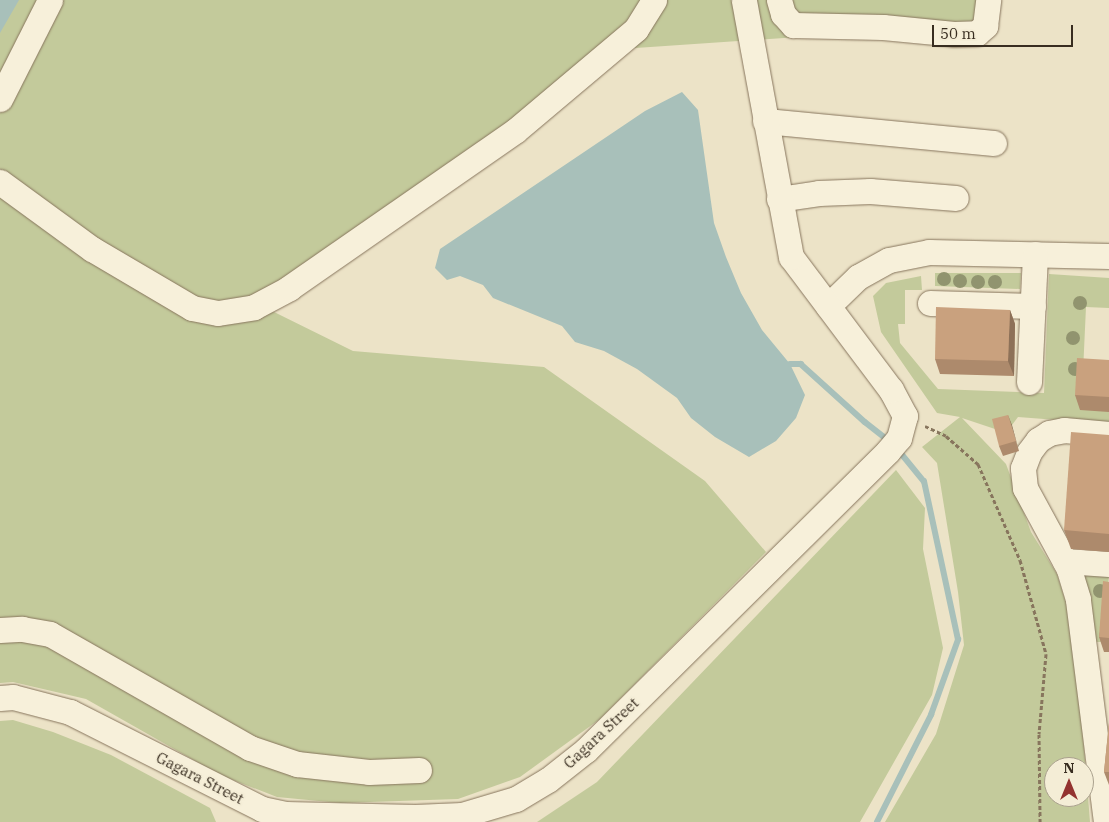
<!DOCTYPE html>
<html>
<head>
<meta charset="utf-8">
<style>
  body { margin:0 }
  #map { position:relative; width:1109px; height:822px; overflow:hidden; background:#ece3c7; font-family:"IBM Plex Serif",serif }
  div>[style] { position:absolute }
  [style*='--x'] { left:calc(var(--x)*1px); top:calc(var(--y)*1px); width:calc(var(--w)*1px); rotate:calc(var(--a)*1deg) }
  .green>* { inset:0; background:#c3ca9b }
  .water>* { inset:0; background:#a8c0ba }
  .stream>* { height:5.5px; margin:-2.75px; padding:0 2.75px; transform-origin:2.75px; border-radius:2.75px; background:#a8c0ba }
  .path>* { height:3px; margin-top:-1.5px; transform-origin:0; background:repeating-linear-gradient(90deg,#87755d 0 4px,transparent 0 6.5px) }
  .roads { filter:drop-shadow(0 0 1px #87755d) drop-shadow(0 0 1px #87755d) }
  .minor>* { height:25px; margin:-12.5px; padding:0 12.5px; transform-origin:12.5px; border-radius:12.5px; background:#f7f0da }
  .trees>* { width:14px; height:14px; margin:-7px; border-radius:50%; background:#91946f }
  .wall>* { inset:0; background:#ad8a6c }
  .shaded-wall>* { inset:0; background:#8d7158 }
  .building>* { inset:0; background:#c9a17e }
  span { translate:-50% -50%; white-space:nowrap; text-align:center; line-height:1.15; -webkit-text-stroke:4px #f4edd6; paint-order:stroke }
  .street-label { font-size:15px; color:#382d20 }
  .north { position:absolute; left:1044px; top:757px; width:50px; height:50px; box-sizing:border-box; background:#f4edd6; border:1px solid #a9a08d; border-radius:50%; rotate:0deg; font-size:14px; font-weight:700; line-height:20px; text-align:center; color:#382d20 }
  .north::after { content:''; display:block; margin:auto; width:18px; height:22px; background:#933330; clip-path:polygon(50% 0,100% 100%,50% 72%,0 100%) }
  .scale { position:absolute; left:932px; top:25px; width:141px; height:22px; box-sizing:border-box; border:2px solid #382d20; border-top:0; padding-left:6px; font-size:15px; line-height:18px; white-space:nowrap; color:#382d20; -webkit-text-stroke:4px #f4edd6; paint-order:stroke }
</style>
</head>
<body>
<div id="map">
  <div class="green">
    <div style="clip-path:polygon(0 0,985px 0,976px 25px,621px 49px,270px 310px,353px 351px,544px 367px,705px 481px,766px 552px,600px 719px,520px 777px,458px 799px,340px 803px,277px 797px,220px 775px,86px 699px,13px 682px,0 683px)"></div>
    <div style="clip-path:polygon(935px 273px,1021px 273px,1020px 289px,935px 286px)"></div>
    <div style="clip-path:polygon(evenodd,1049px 274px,1109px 278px,1109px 308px,1086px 307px,1083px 372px,1109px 412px,1109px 424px,1018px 417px,1012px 425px,995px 429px,962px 418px,1006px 464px,1031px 532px,1057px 574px,1071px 619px,1078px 671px,1090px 822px,885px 822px,936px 734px,964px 645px,958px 592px,937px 463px,922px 447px,960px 417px,937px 413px,881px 332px,873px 296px,886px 283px,921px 276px,922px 290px,905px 290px,905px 324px,898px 324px,900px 343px,938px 389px,1044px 393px,1049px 274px,1054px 767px,1084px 767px,1084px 797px,1054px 797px,1054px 767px)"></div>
    <div style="clip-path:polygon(896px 470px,925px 508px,923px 549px,943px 648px,932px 695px,860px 822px,537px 822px,597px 782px)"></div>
    <div style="clip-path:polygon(1109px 572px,1105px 642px,1092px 642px,1084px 578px,1086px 573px)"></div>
    <div style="clip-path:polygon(13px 720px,53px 732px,111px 755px,210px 808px,216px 822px,0 822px,0 721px)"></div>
  </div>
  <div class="water">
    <div style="clip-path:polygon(0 0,19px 0,0 33px)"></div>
    <div style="clip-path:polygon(682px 92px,698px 110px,714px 223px,726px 257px,741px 293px,762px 330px,790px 364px,805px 395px,796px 418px,776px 441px,749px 457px,715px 437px,691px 418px,677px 398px,637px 369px,604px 351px,575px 342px,562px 326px,493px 298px,483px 285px,460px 276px,447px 280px,435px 268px,440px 249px,645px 111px)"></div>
  </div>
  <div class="stream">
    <div style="--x:790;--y:364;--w:11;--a:0"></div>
    <div style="--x:801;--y:364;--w:86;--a:42.2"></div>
    <div style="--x:865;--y:422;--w:31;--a:38"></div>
    <div style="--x:877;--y:822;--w:120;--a:-63.2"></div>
    <div style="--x:931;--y:715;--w:80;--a:-70.2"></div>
    <div style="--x:958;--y:640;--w:162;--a:-102.1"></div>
    <div style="--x:924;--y:482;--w:43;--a:-129.3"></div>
  </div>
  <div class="path">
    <div style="--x:925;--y:426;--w:23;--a:25"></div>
    <div style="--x:946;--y:436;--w:43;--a:41.2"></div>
    <div style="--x:978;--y:464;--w:105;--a:66.4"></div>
    <div style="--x:1020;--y:560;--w:98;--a:74.5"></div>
    <div style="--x:1046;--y:654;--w:80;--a:95"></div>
    <div style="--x:1039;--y:734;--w:88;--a:89.3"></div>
  </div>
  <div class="roads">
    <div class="minor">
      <div style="--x:779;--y:0;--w:15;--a:74"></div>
      <div style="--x:783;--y:14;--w:15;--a:48"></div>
      <div style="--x:793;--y:25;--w:90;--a:1.3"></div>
      <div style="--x:883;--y:27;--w:71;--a:5.6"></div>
      <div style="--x:954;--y:34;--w:23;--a:-2"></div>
      <div style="--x:977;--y:33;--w:11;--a:-41"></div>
      <div style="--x:985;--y:26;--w:26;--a:-83"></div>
      <div style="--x:0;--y:99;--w:111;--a:-63.2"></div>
      <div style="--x:765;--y:121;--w:230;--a:5.5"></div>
      <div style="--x:0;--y:182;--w:114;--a:36.1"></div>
      <div style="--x:92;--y:249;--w:116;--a:30.5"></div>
      <div style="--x:192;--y:308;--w:26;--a:11"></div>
      <div style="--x:218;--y:313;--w:36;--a:-9"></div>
      <div style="--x:254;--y:307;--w:40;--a:-28"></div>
      <div style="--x:289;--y:288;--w:275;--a:-34.8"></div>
      <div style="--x:515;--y:131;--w:158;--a:-40.1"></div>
      <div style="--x:636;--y:29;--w:34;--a:-58"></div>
      <div style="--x:779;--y:199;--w:40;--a:-8.5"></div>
      <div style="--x:819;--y:193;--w:51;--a:-2.2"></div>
      <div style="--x:870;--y:191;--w:86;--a:4.7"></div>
      <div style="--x:930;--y:303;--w:103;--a:1.7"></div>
      <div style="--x:828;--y:306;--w:42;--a:-44"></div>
      <div style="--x:858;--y:277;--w:35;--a:-29"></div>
      <div style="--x:889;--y:260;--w:41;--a:-11.3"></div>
      <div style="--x:929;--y:252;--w:180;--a:1.3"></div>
      <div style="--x:1029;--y:382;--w:128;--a:-87.3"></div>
      <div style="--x:1065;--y:561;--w:44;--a:3.9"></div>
      <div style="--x:0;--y:630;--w:22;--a:-3"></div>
      <div style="--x:22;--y:629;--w:28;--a:10"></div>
      <div style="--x:50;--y:634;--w:230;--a:29.7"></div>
      <div style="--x:250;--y:748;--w:50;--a:18.8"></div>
      <div style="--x:297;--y:764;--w:72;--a:6.3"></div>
      <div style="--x:369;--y:772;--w:50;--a:-2.3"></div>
      <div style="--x:0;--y:698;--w:13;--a:-4"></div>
      <div style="--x:13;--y:697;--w:59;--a:14.7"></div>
      <div style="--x:70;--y:712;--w:215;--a:26.8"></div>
      <div style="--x:262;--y:809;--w:24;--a:12"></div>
      <div style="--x:285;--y:814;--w:130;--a:1.3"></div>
      <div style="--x:415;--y:817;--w:47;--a:-2.4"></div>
      <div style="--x:462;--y:815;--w:56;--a:-16.5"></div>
      <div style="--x:516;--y:799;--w:37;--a:-31"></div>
      <div style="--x:548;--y:780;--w:48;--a:-38.3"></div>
      <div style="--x:586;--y:750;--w:425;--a:-44.7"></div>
      <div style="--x:888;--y:451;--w:17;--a:-50"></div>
      <div style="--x:899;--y:438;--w:23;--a:-75"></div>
      <div style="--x:905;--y:416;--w:30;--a:-118"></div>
      <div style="--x:891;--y:390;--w:166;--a:-126.9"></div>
      <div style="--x:791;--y:257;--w:261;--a:-100.4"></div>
      <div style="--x:1106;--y:822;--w:225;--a:-97.2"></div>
      <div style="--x:1078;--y:599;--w:31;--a:-107"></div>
      <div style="--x:1069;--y:569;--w:92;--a:-118.5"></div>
      <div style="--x:1025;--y:488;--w:20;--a:-96"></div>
      <div style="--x:1023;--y:468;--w:17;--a:-69"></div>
      <div style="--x:1029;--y:452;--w:15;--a:-53"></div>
      <div style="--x:1038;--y:440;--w:13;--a:-32"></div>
      <div style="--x:1049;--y:433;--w:15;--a:-11"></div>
      <div style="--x:1064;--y:430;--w:45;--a:5.1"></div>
    </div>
  </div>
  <div class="trees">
    <div style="left:944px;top:279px"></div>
    <div style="left:960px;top:281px"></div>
    <div style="left:978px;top:282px"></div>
    <div style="left:995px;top:282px"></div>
    <div style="left:1080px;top:303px"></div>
    <div style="left:1073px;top:338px"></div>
    <div style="left:1075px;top:369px"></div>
    <div style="left:1100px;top:591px"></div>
  </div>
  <div class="wall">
    <div style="clip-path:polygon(1010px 310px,1015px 324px,1014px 376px,940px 374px,935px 359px)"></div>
    <div style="clip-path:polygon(1109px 360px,1109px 412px,1080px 410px,1075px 395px)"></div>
    <div style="clip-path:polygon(1008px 415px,1019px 451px,1003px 456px,999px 446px)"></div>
    <div style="clip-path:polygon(1109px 435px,1109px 552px,1071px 549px,1064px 530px)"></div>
    <div style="clip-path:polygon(1109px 582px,1109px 652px,1104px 652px,1099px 637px)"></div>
    <div style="clip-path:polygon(1109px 723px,1109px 785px,1104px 772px)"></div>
  </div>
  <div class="shaded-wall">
    <div style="clip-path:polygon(1010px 310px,1015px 324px,1014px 376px,1008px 361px)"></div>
    <div style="clip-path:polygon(1008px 415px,1012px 425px,1019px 451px,1016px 441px)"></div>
  </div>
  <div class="building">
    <div style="clip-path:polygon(936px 307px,1010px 310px,1008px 361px,935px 359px)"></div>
    <div style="clip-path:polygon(1077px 358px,1109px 360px,1109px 397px,1075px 395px)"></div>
    <div style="clip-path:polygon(1008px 415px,1016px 441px,999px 446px,992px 419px)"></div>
    <div style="clip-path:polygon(1071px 432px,1109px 435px,1109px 534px,1064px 530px)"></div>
    <div style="clip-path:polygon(1103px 581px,1109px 582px,1109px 638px,1099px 637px)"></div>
    <div style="clip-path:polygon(1109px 723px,1109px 772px,1104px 772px)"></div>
  </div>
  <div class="street-label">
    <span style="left:601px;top:733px;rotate:-43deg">Gagara Street</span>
    <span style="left:200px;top:778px;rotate:27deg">Gagara Street</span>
  </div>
  <div class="north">N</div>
  <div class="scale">50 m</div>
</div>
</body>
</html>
